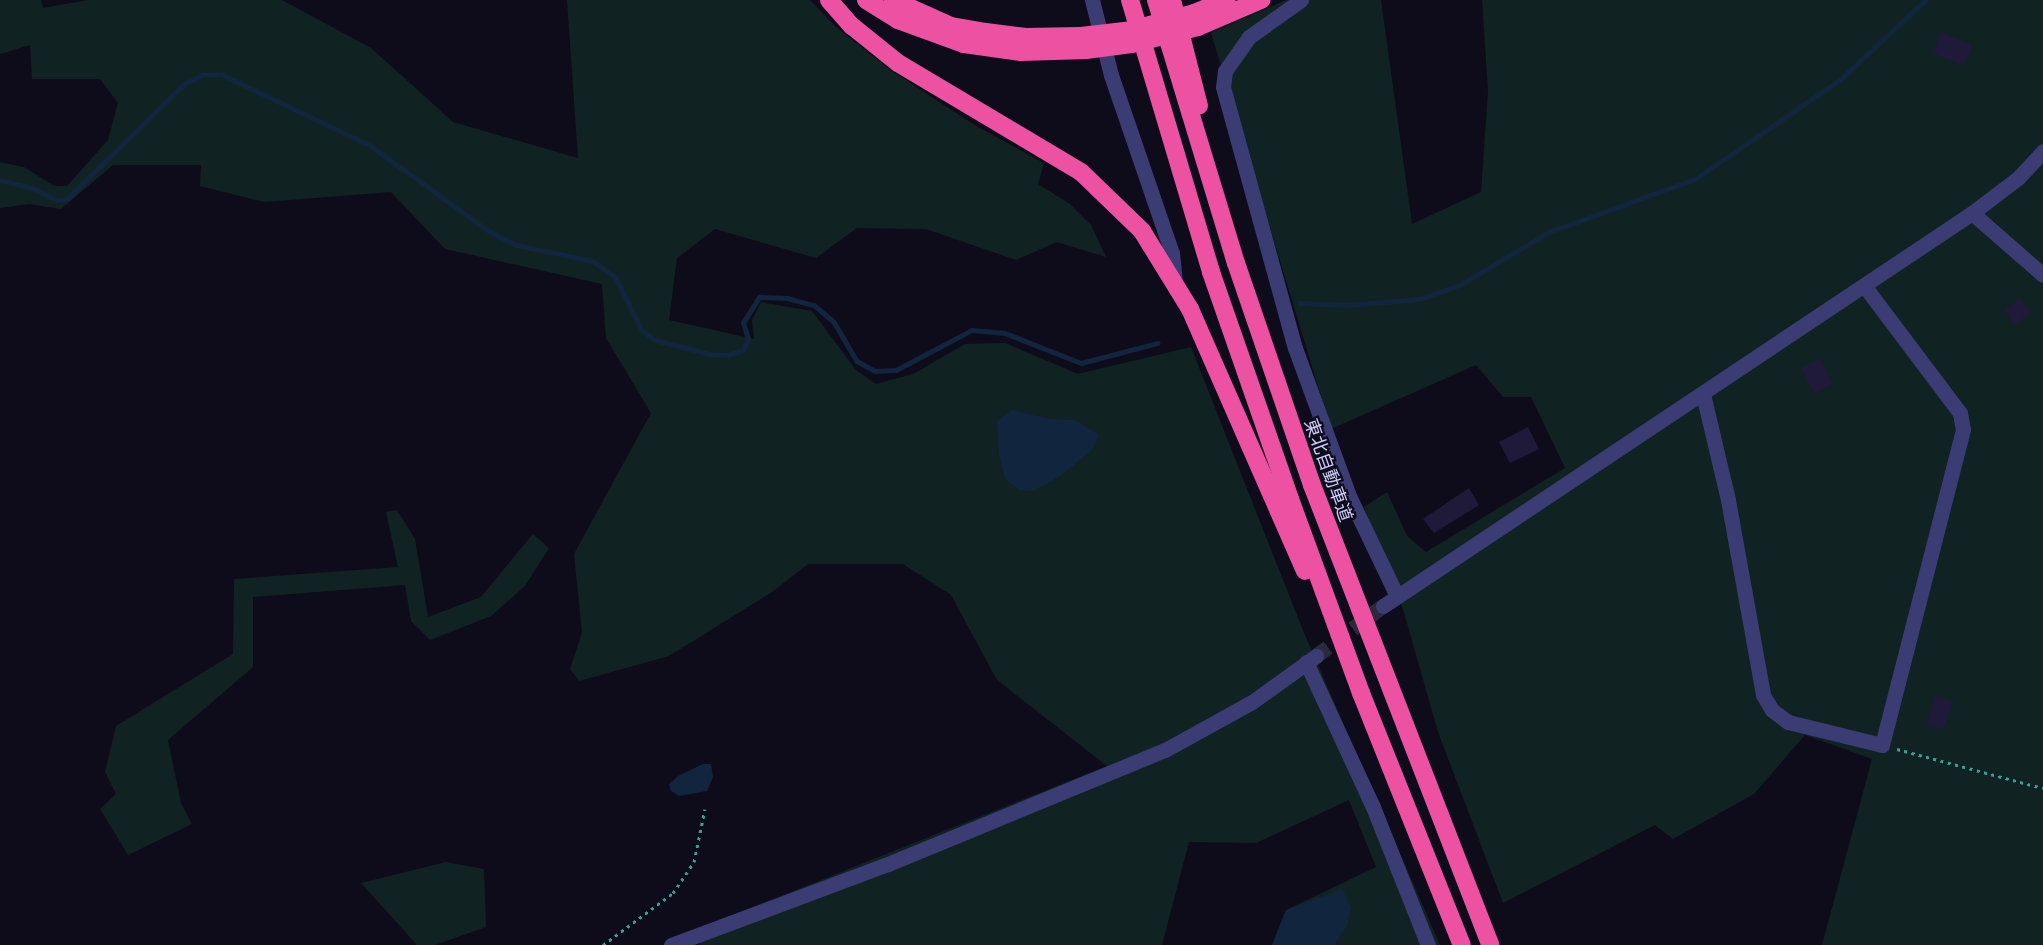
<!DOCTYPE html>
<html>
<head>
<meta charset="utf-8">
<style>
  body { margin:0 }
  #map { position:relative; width:2043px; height:945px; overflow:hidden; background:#0e0c1a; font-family:"Exo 2","Noto Sans JP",sans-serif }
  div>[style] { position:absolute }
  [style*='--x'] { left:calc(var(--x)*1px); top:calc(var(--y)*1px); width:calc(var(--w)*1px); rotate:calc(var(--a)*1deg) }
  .green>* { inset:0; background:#102322 }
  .water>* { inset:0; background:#12253e }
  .stream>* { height:4.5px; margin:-2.25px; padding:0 2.25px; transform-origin:2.25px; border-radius:2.25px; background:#12253e }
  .building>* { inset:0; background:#1f1a39 }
  .minor-tunnel>* { height:15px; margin-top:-7.5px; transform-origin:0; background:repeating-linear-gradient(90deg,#2b293c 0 15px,transparent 0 23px) }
  .path>* { height:3px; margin-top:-1.5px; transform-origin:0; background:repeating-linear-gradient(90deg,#38a096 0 3px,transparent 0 7.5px) }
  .minor>* { height:15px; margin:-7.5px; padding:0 7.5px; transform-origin:7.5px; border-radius:7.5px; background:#3c3c74 }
  .highway>* { height:18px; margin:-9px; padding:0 9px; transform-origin:9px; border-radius:9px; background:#ed52a2 }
  .highway-bridge>* { height:18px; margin:-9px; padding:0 9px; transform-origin:9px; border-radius:9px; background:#ed52a2 }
  span { translate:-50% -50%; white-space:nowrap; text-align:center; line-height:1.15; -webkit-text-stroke:4.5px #0e0c1a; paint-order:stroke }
  .street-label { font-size:18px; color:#cecbfa }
</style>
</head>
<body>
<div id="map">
  <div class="green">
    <div style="clip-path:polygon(0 0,41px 0,43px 8px,88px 0,282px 0,371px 48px,453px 122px,578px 158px,567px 0,810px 0,834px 25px,889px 69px,976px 126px,1044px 163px,1038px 184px,1070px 204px,1091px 225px,1106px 257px,1057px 242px,1016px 260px,926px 229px,857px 228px,816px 258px,715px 229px,677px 258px,669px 320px,754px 339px,752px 320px,761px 302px,812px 311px,856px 370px,876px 384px,913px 374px,965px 344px,1005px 343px,1078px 374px,1191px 347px,1304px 633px,1440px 945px,1272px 945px,1286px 910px,1376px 867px,1349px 800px,1256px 843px,1189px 842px,1162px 945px,700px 945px,698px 929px,1107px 766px,997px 680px,951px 595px,903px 564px,808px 564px,772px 592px,669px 656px,579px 681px,570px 669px,582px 633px,574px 554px,651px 413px,606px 338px,602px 284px,445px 249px,391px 192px,264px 202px,200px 186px,201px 165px,113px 165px,61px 209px,29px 204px,0 208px,0 162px,24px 167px,54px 186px,67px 186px,108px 140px,118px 103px,100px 79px,32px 79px,30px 45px,0 54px)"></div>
    <div style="clip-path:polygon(1286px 0,1381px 0,1412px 224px,1481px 192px,1488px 91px,1482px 0,2043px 0,2043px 945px,1822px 945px,1872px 759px,1805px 735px,1754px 794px,1673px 839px,1655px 825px,1503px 903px,1438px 732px,1403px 609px,1364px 507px,1387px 492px,1407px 536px,1426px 552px,1565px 468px,1531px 397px,1503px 397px,1476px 365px,1331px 429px,1211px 33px)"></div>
    <div style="clip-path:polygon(397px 510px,415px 539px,428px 617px,481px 597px,533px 534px,549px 548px,525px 586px,491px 616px,430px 640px,411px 621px,405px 585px,253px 597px,253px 667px,168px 740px,181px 803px,192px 824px,128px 855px,100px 809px,116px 794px,105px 772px,116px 726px,233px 654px,234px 579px,398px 567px,386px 512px)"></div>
    <div style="clip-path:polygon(446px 862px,484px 869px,486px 927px,435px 945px,417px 945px,361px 883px)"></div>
  </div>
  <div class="water">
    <div style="clip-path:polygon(1012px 410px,1049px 419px,1075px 420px,1099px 435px,1092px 450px,1060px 476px,1033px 491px,1019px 490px,1005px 478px,999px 454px,997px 421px)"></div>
    <div style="clip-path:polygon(703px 764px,711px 764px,713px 777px,707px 791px,679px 796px,671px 791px,669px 784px,678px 776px)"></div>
    <div style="clip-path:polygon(1342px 889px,1351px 907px,1347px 926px,1334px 945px,1272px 945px,1286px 910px)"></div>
  </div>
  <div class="stream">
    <div style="--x:0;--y:180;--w:36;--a:14"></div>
    <div style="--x:35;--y:189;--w:24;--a:28"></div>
    <div style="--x:56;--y:200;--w:11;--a:-5"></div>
    <div style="--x:67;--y:199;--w:163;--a:-44.5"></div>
    <div style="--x:183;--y:85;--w:21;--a:-28"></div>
    <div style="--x:202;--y:75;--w:21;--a:0"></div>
    <div style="--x:223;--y:75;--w:164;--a:25.6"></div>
    <div style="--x:371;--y:146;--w:145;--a:35.8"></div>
    <div style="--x:489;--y:231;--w:31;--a:27"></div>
    <div style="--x:517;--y:245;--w:78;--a:11.9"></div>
    <div style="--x:593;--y:261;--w:29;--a:36"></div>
    <div style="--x:616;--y:278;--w:58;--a:63.4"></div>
    <div style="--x:642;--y:330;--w:16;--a:38"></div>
    <div style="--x:655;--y:340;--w:57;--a:14.3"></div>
    <div style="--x:710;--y:354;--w:18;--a:3"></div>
    <div style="--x:728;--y:355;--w:16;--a:-18"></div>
    <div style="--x:743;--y:350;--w:12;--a:-66"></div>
    <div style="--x:748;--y:339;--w:17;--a:-107"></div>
    <div style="--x:743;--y:323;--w:31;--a:-58"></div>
    <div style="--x:759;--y:297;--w:28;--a:2"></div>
    <div style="--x:787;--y:298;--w:28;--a:15"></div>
    <div style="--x:814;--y:305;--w:26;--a:40"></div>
    <div style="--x:834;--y:322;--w:45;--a:59.5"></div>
    <div style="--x:857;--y:361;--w:21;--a:29"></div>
    <div style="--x:875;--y:371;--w:21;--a:-3"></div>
    <div style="--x:896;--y:370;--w:86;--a:-27.8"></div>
    <div style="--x:972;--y:330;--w:33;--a:5"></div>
    <div style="--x:1005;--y:333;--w:82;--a:21.5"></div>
    <div style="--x:1081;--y:363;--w:79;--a:-14.7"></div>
    <div style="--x:1300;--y:303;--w:46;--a:2.5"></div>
    <div style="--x:1346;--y:305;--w:74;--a:-4.6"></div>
    <div style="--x:1420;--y:299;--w:42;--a:-19.3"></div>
    <div style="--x:1460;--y:285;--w:104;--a:-30.8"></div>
    <div style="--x:1549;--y:232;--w:155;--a:-20"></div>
    <div style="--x:1695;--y:179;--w:177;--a:-34.4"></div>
    <div style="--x:1841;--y:79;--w:115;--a:-43.2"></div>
  </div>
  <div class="building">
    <div style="clip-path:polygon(1941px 32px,1972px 45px,1964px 66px,1933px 53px)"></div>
    <div style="clip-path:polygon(2020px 298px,2031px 313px,2014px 325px,2004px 310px)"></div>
    <div style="clip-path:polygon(1820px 358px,1833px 384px,1814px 394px,1801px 368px)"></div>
    <div style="clip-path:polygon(1528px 427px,1539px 449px,1510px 463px,1499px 442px)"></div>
    <div style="clip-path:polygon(1469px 488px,1479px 505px,1434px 533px,1423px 519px)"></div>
    <div style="clip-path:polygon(1935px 695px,1953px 701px,1943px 730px,1926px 725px)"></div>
  </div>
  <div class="minor-tunnel">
    <div style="--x:1316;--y:656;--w:84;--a:-36.7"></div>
  </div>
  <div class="path">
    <div style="--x:1897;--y:749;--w:151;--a:15"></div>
    <div style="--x:603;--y:945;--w:87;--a:-36.6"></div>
    <div style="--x:673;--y:893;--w:37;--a:-56"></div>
    <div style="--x:694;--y:862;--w:54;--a:-78.3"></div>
  </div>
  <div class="minor">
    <div style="--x:1092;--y:0;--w:77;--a:75.8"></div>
    <div style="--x:1111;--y:75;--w:188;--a:71.1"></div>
    <div style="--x:1172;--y:253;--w:27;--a:84"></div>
    <div style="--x:1301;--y:0;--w:64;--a:144.6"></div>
    <div style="--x:1249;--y:37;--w:42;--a:125.2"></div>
    <div style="--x:1225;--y:71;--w:16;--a:97"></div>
    <div style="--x:1223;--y:87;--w:271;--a:74.6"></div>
    <div style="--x:1295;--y:348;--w:160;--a:69.9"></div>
    <div style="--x:1350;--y:498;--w:109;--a:64.4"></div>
    <div style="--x:1972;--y:213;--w:94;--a:41.1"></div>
    <div style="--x:1703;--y:394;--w:109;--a:76.7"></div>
    <div style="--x:1728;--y:500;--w:198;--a:79.8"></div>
    <div style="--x:1763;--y:695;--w:17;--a:59"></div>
    <div style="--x:1772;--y:710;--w:20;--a:37"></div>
    <div style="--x:1788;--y:722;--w:97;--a:13.7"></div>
    <div style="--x:1882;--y:745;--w:326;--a:-75.6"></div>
    <div style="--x:1963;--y:429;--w:16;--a:-101"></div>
    <div style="--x:1960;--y:413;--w:158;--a:-127"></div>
    <div style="--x:1383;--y:606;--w:708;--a:-33.71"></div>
    <div style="--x:1972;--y:213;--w:58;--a:-37.3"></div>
    <div style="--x:2018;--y:178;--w:37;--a:-47"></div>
    <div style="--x:1306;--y:662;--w:160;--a:65.2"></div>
    <div style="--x:1373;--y:807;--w:149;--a:68.3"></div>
    <div style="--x:671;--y:945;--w:232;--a:-20.5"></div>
    <div style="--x:888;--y:864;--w:300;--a:-22.4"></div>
    <div style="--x:1165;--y:750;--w:99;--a:-28.9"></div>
    <div style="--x:1252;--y:702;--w:79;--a:-35.7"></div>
  </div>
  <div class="highway">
    <div style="--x:829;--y:0;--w:35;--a:49"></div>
    <div style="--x:852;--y:26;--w:59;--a:38.8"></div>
    <div style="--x:898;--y:63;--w:213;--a:30.8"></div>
    <div style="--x:1081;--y:172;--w:85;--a:44"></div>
    <div style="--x:1142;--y:231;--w:92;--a:58.4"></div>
    <div style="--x:1190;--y:309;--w:286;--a:66.3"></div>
    <div style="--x:866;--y:0;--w:38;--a:32"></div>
    <div style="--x:898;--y:20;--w:70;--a:20"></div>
    <div style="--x:964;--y:44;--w:58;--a:8"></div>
    <div style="--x:1021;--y:52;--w:65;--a:-1.8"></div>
    <div style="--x:893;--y:0;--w:64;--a:24.1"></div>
    <div style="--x:951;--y:26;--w:27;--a:10"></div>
    <div style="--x:978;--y:31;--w:48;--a:7.1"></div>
    <div style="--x:1026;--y:37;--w:55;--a:-1"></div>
    <div style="--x:1130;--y:0;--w:284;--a:73.4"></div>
    <div style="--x:1211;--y:272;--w:240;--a:70.8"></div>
    <div style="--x:1290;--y:499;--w:207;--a:69.9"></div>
    <div style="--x:1361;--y:693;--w:271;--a:68.2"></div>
    <div style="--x:1156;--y:0;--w:275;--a:73.1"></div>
    <div style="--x:1236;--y:263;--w:235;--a:71.1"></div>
    <div style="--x:1312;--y:485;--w:493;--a:68.8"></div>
    <div style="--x:1172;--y:0;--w:109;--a:75.7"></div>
    <div style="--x:1194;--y:13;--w:35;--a:-22"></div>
    <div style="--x:1198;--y:27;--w:69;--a:-23.2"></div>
  </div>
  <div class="highway-bridge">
    <div style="--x:1081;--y:36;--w:50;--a:-6.8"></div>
    <div style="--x:1131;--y:30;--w:65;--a:-15.1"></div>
    <div style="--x:1086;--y:50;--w:46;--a:-7.4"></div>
    <div style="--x:1132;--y:44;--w:68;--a:-14.4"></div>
  </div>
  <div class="street-label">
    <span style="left:1329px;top:470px;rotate:70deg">東北自動車道</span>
  </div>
</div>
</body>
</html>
